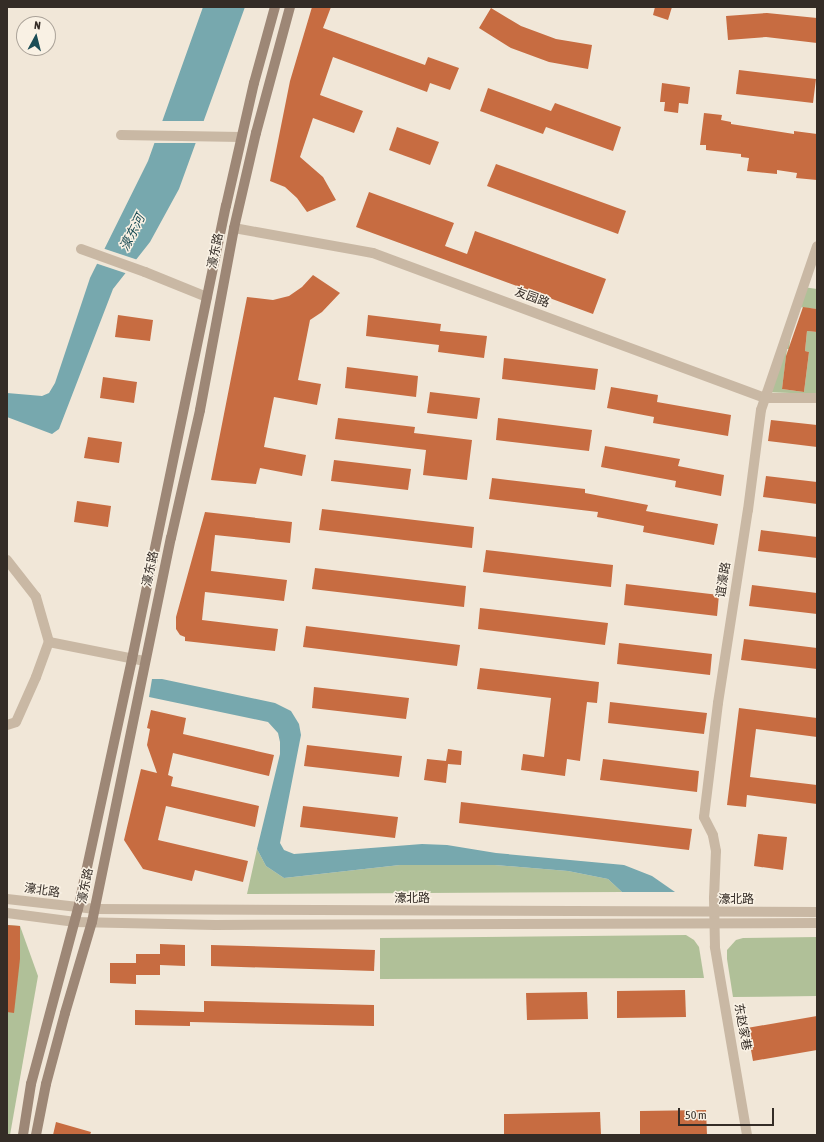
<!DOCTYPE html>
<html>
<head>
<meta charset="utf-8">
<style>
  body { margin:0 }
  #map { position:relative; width:824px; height:1142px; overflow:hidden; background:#f1e7d8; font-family:"Asap Condensed","Noto Sans SC",sans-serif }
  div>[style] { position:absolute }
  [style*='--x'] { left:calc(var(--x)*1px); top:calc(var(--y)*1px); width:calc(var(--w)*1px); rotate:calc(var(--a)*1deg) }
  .green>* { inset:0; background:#b0c098 }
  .water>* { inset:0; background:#77a8ae }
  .pier>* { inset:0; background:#f1e7d8 }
  .building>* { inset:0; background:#c76c41 }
  .minor>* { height:10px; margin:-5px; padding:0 5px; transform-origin:5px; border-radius:5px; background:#c9b8a4 }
  .tertiary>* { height:10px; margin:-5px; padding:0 5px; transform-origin:5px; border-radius:5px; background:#c9b8a4 }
  .secondary>* { height:10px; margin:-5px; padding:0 5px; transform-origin:5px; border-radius:5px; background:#9d8776 }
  span { translate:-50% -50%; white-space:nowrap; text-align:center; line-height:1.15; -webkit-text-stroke:3px #f9f1e4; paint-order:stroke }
  .street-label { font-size:12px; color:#342c26 }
  .water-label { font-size:13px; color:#1b4d56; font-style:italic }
  .frame { position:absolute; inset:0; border:8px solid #342c26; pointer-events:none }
  .north { position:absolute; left:16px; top:16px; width:40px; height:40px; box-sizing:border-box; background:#f9f1e4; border:1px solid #aaa298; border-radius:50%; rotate:7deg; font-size:11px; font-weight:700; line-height:16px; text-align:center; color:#342c26 }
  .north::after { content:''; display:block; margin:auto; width:14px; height:18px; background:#1b4d56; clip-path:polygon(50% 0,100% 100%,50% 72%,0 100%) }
  .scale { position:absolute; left:678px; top:1108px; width:96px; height:18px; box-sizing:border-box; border:2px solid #342c26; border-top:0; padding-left:5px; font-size:12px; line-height:14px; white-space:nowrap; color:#342c26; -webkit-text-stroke:3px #f9f1e4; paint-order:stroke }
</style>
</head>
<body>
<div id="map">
  <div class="green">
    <div style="clip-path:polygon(803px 287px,817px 289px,817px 309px,799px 307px,792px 324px,789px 349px,787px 349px,782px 389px,804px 392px,809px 352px,805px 351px,807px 331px,817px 332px,817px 394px,764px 392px)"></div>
    <div style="clip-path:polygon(257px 849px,266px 866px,284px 878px,400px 865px,495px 865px,568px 871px,608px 879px,622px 892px,247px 894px)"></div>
    <div style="clip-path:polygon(7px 925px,20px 926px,38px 976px,10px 1135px,7px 1135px)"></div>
    <div style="clip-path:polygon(686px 935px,694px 940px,699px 947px,704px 978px,380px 979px,380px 938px)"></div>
    <div style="clip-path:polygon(817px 937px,817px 996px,733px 997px,727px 959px,727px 950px,736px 940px,743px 938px)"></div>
  </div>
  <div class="water">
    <div style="clip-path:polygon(203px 7px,245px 7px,179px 189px,150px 242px,113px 289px,59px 429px,52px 434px,7px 417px,7px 393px,42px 396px,49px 393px,55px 383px,90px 278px,148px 161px)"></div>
    <div style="clip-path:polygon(152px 679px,162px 679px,275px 703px,291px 711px,299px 724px,301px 735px,280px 843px,284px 850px,294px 854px,422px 844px,447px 845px,496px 853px,624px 865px,652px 876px,675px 892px,622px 892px,608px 879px,568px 871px,495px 865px,400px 865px,284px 878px,266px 866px,257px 849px,280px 754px,280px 742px,278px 733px,268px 722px,149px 697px)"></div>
  </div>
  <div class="pier">
    <div style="clip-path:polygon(160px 121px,206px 121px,198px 143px,152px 143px)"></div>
    <div style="clip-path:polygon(102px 248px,138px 260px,128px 274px,95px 263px)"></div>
  </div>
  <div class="building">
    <div style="clip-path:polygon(312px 7px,331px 7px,323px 28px,425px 65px,428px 57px,459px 68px,450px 90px,430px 83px,427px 92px,333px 57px,320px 95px,363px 111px,354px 133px,313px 118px,300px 157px,323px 177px,336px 200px,307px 212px,297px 198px,285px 187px,270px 181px,290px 81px)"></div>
    <div style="clip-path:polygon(655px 7px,672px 7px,668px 20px,653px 15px)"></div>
    <div style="clip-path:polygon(491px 8px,521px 26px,556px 39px,592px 45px,588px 69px,549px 62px,511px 48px,479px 28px)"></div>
    <div style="clip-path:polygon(767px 13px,817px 18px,817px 43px,766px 37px,728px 40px,726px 16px)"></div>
    <div style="clip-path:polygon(739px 70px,816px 79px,813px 103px,736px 94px)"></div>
    <div style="clip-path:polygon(662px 83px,690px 87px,688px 104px,679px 103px,678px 113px,664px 111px,665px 102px,660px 102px)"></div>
    <div style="clip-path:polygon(488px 88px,551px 111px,555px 103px,621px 127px,613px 151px,546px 127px,543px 134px,480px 111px)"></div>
    <div style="clip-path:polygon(704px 113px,722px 115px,721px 120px,731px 122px,731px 124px,794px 134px,794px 131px,817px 134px,817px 180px,796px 178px,797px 173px,777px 170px,777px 174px,747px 171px,749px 158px,741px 157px,741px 154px,706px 150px,706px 145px,700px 145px)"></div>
    <div style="clip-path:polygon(397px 127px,439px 142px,430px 165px,389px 150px)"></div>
    <div style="clip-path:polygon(496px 164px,626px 211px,618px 234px,487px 186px)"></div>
    <div style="clip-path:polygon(369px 192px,454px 223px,445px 246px,467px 254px,475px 231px,606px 279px,593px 314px,356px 227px)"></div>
    <div style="clip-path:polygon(313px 275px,340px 293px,322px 312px,310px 320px,298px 380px,321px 384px,317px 405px,274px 397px,264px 447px,306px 455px,302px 476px,260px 468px,256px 484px,211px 480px,247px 297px,273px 300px,289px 296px,302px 287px)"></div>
    <div style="clip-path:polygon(803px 307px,817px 309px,817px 332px,807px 331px,805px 351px,809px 352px,804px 392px,782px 389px,786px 356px)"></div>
    <div style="clip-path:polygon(118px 315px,153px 320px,150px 341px,115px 337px)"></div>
    <div style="clip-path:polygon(368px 315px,441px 324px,440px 331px,487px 336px,484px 358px,438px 352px,439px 345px,366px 336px)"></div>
    <div style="clip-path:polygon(504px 358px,598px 369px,595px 390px,502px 379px)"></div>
    <div style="clip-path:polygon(347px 367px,418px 376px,416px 397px,345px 388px)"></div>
    <div style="clip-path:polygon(103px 377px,137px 382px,134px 403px,100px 398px)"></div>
    <div style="clip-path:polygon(611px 387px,658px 395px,657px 402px,731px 415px,728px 436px,653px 423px,654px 417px,607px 408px)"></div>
    <div style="clip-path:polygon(430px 392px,480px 398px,477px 419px,427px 413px)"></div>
    <div style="clip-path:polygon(338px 418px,415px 427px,414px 433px,472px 440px,467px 480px,423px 475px,426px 450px,335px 439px)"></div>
    <div style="clip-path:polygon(498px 418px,592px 430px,589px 451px,496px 440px)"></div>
    <div style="clip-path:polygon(771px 420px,817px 425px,817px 447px,768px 441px)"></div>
    <div style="clip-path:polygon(88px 437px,122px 442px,119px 463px,84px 458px)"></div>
    <div style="clip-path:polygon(605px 446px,680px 459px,678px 466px,724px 475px,721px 496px,675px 487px,676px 481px,601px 467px)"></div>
    <div style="clip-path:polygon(334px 460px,411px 469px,408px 490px,331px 481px)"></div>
    <div style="clip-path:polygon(766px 476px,817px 482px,817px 504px,763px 497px)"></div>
    <div style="clip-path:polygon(492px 478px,585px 489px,585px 493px,648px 505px,646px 511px,718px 524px,714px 545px,643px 532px,644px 526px,597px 517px,598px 512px,489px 499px)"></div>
    <div style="clip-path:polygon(77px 501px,111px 506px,108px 527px,74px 522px)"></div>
    <div style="clip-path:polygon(322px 509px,474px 527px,472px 548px,319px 530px)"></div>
    <div style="clip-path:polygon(205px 512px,292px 522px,290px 543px,215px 535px,211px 571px,287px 580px,284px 601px,205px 592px,202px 620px,278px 629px,275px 651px,185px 641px,185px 637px,180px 635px,176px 629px,176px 617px)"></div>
    <div style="clip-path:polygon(761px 530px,817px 537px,817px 558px,758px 551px)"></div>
    <div style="clip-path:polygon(486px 550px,613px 565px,611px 587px,483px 572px)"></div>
    <div style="clip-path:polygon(315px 568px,466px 586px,464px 607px,312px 589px)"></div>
    <div style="clip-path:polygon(626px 584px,719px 595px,717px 616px,624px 605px)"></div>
    <div style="clip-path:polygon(752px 585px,817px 593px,817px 614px,749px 606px)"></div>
    <div style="clip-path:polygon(480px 608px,608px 623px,605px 645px,478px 629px)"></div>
    <div style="clip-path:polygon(306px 626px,460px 645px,457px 666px,303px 647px)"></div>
    <div style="clip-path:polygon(744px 639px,817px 648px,817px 669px,741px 660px)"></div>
    <div style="clip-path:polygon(619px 643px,712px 654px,710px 675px,617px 664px)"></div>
    <div style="clip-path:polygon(480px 668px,599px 682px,597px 703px,587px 702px,580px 761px,567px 759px,565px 776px,521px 770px,523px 754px,544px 757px,551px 698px,477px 689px)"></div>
    <div style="clip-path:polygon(314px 687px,409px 698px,406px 719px,312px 708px)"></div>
    <div style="clip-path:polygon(610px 702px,707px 713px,704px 734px,608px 723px)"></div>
    <div style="clip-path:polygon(739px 708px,817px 718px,817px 737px,756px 729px,750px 777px,817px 785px,817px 804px,747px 795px,746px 807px,727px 805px)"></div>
    <div style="clip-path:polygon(151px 710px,186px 718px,183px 734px,274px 755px,269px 776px,173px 753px,168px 775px,173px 777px,171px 786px,259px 806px,255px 827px,166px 806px,158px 840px,248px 861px,243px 882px,195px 870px,192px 881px,143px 869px,124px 840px,141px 769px,157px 773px,147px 745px,150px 729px,147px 728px)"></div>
    <div style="clip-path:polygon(307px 745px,402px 756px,399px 777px,304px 766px)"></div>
    <div style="clip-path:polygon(448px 749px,462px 751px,461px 765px,448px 764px,446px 783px,424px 780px,427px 759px,446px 761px)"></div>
    <div style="clip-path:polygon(603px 759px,699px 771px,697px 792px,600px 780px)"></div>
    <div style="clip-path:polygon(461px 802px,692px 829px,689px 850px,459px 823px)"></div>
    <div style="clip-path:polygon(303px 806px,398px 817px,395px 838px,300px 827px)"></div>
    <div style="clip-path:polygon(758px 834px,787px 837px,783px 870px,754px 866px)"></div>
    <div style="clip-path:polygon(7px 925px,20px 926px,20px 959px,14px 1013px,7px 1012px)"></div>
    <div style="clip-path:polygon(160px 944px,185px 945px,185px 966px,160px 965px,160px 975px,136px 975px,136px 984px,110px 983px,110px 963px,136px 963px,136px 954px,160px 954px)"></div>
    <div style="clip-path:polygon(211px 945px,375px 950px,374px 971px,211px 966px)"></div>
    <div style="clip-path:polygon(685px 990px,686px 1017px,617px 1018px,617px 991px)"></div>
    <div style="clip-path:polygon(587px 992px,588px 1019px,527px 1020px,526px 993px)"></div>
    <div style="clip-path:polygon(204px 1001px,374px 1005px,374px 1026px,190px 1022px,190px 1026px,135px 1025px,135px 1010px,204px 1012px)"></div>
    <div style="clip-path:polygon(817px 1016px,817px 1050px,753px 1061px,747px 1028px)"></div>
    <div style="clip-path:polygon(706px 1110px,707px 1135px,640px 1135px,640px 1111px)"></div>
    <div style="clip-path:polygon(600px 1112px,601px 1135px,504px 1135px,504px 1114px)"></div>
    <div style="clip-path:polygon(56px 1122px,91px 1132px,90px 1135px,53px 1135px)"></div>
  </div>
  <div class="minor">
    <div style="--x:121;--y:135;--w:120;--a:1"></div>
    <div style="--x:234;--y:228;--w:141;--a:10.2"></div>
    <div style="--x:373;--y:253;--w:418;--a:20.3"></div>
    <div style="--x:765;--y:398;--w:52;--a:0"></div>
    <div style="--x:81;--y:249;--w:68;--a:19.8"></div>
    <div style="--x:145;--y:272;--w:67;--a:22"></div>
    <div style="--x:7;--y:560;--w:47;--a:51.9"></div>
    <div style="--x:36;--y:597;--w:47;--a:73.9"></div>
    <div style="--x:49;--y:642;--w:98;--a:11.2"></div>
    <div style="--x:7;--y:725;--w:9;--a:-18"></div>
    <div style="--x:16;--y:722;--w:49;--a:-66"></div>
    <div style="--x:36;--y:677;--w:37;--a:-70"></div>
    <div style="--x:747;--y:1135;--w:191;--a:-99.7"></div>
    <div style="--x:715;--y:947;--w:49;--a:-91.2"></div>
    <div style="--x:714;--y:898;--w:47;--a:-87.6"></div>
    <div style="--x:716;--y:851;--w:16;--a:-101"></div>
    <div style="--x:713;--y:835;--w:20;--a:-117"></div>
    <div style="--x:704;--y:817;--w:115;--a:-83"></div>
    <div style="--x:718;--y:703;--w:195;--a:-81.2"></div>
    <div style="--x:748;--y:510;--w:101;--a:-82.6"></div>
    <div style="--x:761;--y:410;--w:173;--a:-71.1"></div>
  </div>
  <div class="tertiary">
    <div style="--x:7;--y:899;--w:89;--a:6.5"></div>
    <div style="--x:95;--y:909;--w:722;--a:0.24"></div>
    <div style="--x:7;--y:913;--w:69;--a:7.5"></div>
    <div style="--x:75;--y:922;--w:140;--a:1.2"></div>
    <div style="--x:215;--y:925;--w:602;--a:-0.19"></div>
  </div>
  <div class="secondary">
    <div style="--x:23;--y:1135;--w:52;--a:-81.1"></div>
    <div style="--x:31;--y:1084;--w:181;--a:-75"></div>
    <div style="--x:78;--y:909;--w:256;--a:-77.8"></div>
    <div style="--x:132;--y:659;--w:463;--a:-78.3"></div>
    <div style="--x:226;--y:206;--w:126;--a:-77.2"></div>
    <div style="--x:254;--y:83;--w:79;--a:-74.6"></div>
    <div style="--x:36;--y:1135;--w:52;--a:-78.9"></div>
    <div style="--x:46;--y:1084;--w:73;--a:-75"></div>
    <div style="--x:65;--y:1013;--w:95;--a:-73.5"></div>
    <div style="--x:92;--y:922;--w:392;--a:-78.4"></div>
    <div style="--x:171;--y:538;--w:131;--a:-77.2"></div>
    <div style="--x:200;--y:410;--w:185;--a:-79.4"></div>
    <div style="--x:234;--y:228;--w:98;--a:-77"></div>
    <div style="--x:256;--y:133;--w:131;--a:-74.9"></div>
  </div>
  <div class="street-label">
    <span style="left:216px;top:251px;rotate:-79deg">濠东路</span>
    <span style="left:532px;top:298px;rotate:20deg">友园路</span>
    <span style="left:151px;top:569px;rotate:-78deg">濠东路</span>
    <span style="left:724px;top:580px;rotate:-81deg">谊濠路</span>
    <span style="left:86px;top:886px;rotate:-79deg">濠东路</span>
    <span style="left:42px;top:891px;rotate:8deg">濠北路</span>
    <span style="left:412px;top:899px">濠北路</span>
    <span style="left:736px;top:900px">濠北路</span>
    <span style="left:742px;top:1027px;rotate:80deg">东赵家巷</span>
  </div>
  <div class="water-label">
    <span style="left:133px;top:233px;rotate:-63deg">濠东河</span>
  </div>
  <div class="frame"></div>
  <div class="north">N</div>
  <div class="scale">50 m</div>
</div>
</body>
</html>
